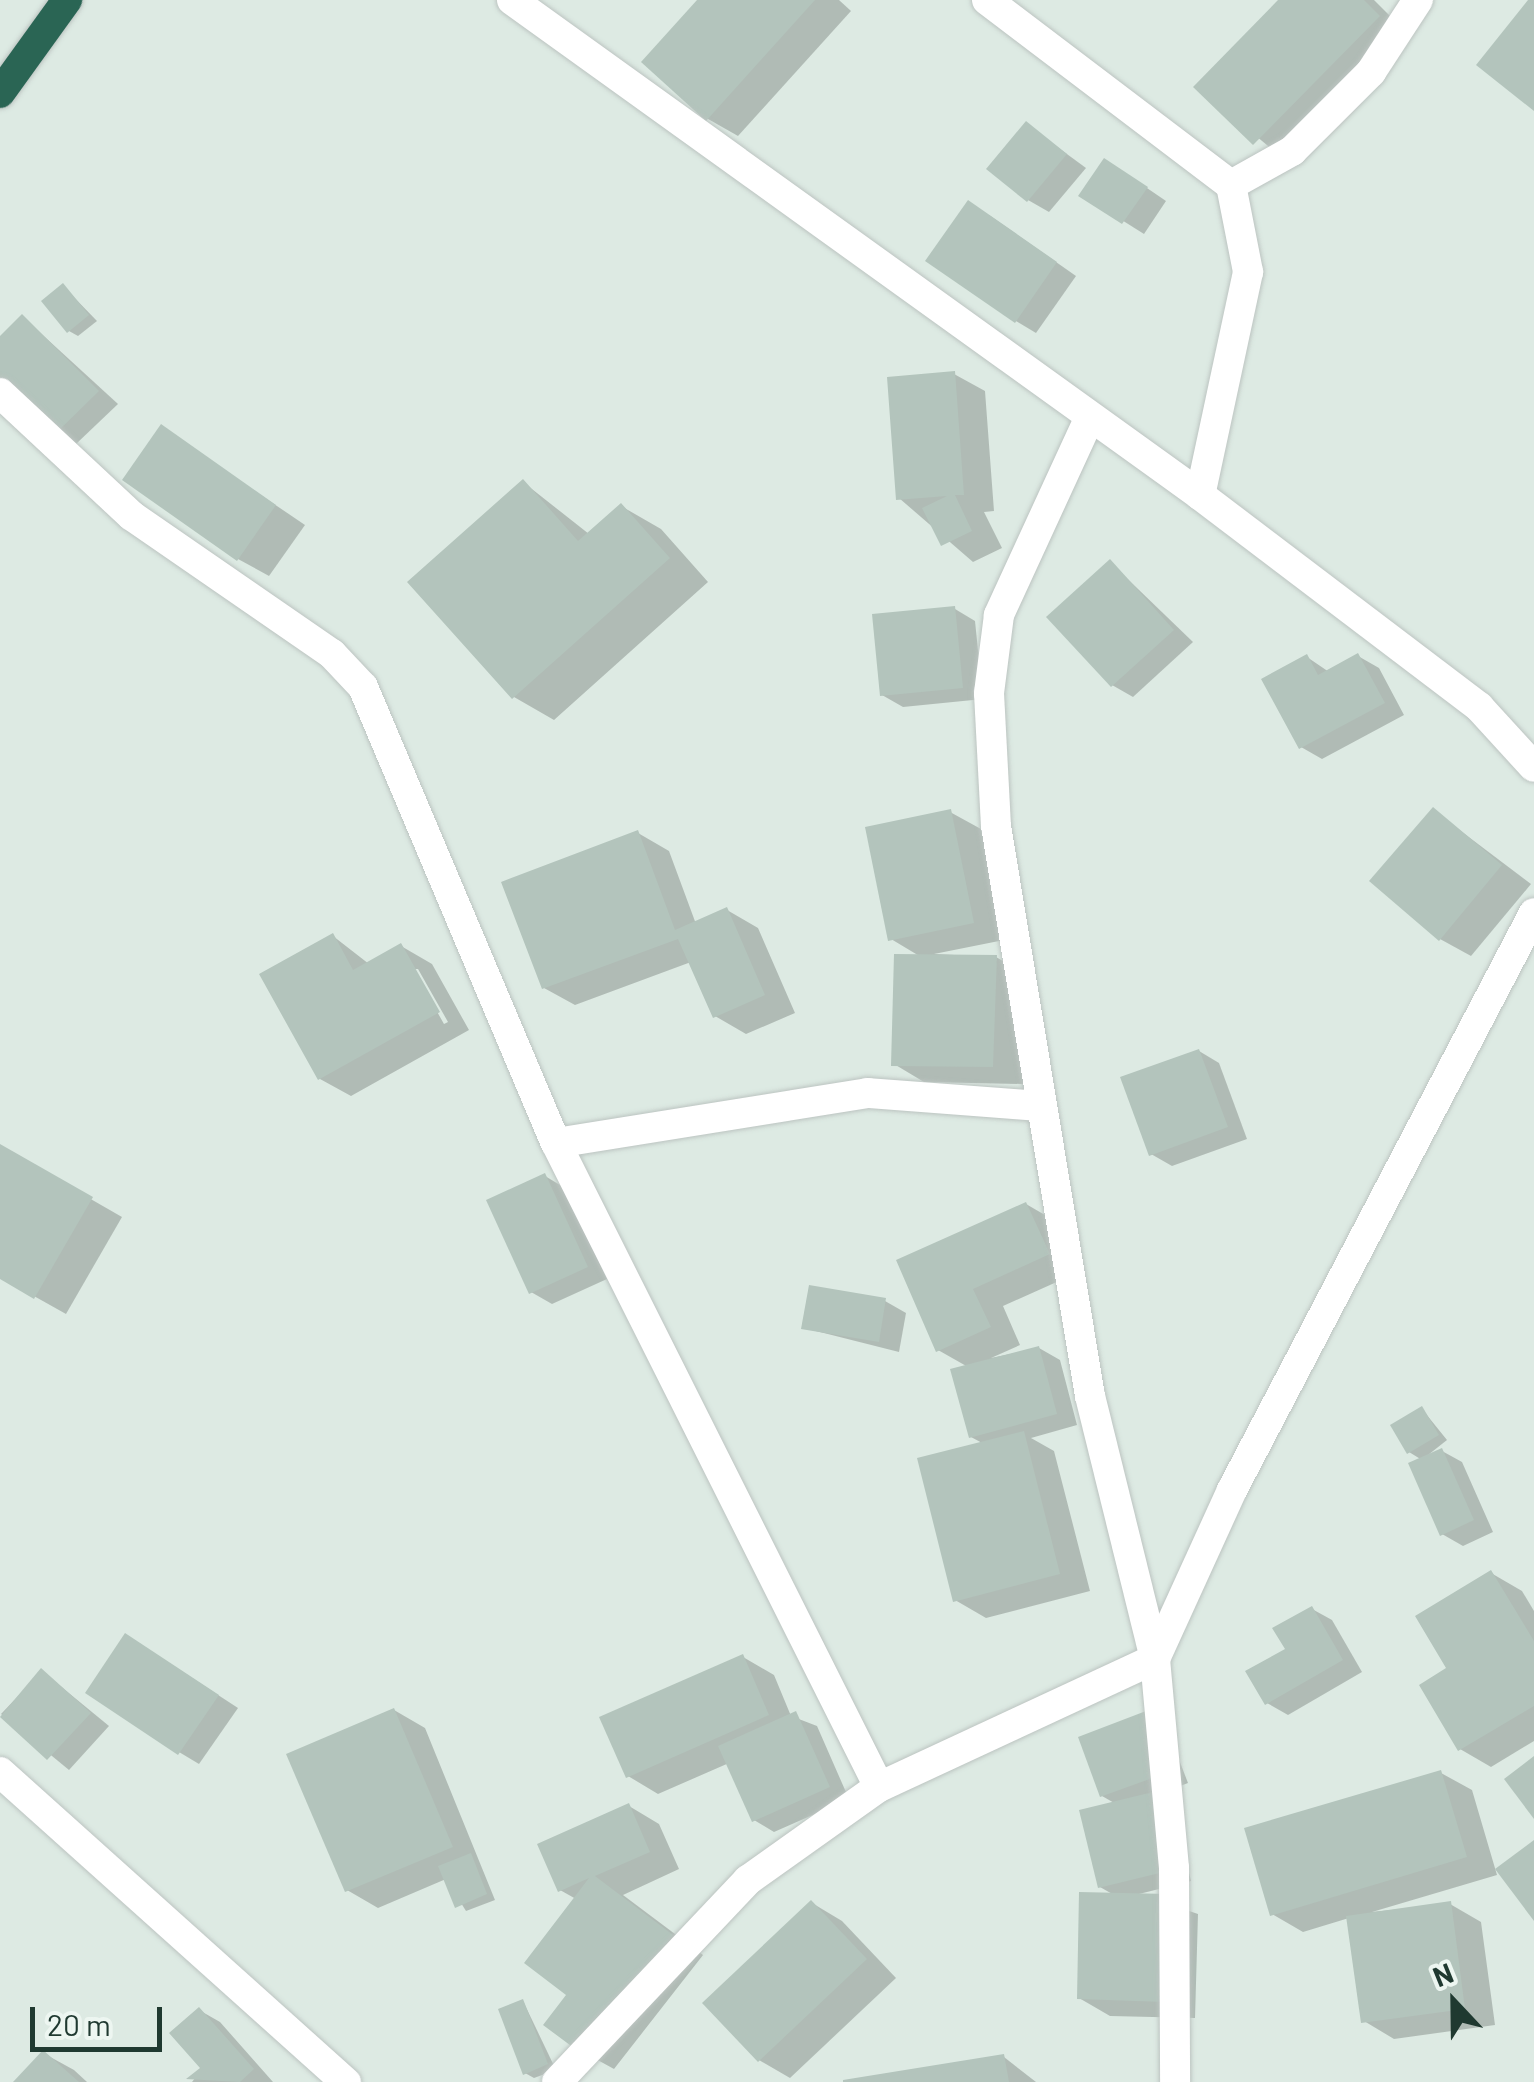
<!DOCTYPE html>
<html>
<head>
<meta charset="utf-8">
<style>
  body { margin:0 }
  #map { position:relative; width:1534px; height:2082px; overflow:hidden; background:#ddeae3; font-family:Barlow,sans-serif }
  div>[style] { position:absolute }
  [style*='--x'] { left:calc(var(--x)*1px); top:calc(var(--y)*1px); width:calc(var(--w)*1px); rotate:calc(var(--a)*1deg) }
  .shadow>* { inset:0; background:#0003 }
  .building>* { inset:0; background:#b3c4bc }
  .roads { filter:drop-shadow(0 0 2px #bcc4c1) drop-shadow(0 0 2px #bcc4c1) }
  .street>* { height:30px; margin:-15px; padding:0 15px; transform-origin:15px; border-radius:15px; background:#fff }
  .highway>* { height:30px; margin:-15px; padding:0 15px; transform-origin:15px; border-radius:15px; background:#2a6554 }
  span { translate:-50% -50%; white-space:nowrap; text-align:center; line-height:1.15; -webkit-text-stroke:10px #edf6f1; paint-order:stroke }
  .north { position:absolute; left:1404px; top:1952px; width:100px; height:100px; -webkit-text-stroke:8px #edf6f1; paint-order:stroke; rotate:338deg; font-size:28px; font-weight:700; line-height:40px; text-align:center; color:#1f3930 }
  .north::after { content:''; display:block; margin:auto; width:35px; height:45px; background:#1f3930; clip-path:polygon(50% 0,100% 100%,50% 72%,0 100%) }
  .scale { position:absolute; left:30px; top:2007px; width:132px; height:45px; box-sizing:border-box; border:5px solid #1f3930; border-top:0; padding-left:12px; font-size:30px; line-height:35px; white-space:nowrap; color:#1f3930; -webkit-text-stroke:8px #edf6f1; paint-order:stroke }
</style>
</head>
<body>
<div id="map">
  <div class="shadow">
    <div style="clip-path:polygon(700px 0,839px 0,851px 11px,738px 136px,708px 119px)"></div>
    <div style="clip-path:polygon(1282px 0,1374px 0,1409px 35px,1286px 161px,1197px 87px)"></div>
    <div style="clip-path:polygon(1026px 124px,1086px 168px,1049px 212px,1028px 200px)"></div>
    <div style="clip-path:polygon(1125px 173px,1166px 201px,1144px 234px,1082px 195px)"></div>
    <div style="clip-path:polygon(989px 215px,1076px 276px,1036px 333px,1016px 321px)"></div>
    <div style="clip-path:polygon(63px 286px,97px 321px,78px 336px,69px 331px)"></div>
    <div style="clip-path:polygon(23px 317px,118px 404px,76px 444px,0 375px,0 339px)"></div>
    <div style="clip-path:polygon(954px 374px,985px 391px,994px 511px,984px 512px,1002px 548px,973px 562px,899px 498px)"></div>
    <div style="clip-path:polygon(162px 428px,305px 525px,269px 576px,238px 559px)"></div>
    <div style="clip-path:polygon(523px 482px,589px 534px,621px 506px,661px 529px,708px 582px,554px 720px,514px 697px)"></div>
    <div style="clip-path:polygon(1110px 562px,1193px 642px,1133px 697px,1112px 685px)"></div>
    <div style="clip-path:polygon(955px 609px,975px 621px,983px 699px,903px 707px,882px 695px)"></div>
    <div style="clip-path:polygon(1358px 656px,1379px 668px,1404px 715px,1322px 759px,1301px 747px,1307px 657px,1329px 672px)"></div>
    <div style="clip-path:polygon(1433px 810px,1531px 884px,1471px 956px,1440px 939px)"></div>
    <div style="clip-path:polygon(950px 812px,981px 829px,1004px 940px,934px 954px,996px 957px,1027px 975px,1023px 1084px,924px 1082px,894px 1064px,921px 957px,891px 939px)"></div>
    <div style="clip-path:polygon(638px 833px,669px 851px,696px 924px,727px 910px,758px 928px,795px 1013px,746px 1034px,715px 1016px,691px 962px,575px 1005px,544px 988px)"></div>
    <div style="clip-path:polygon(evenodd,333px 936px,369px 964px,401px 946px,432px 964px,469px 1030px,351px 1096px,320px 1079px,333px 936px,413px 969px,418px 969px,448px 1022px,444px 1024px,413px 969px)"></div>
    <div style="clip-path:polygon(1199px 1051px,1219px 1063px,1247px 1139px,1172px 1166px,1151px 1154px)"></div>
    <div style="clip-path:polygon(0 1147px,122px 1217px,66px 1314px,0 1277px)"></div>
    <div style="clip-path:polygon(545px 1176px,565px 1188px,607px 1279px,552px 1304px,531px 1292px)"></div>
    <div style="clip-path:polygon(1026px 1204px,1057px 1222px,1079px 1272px,1003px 1306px,1020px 1345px,991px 1358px,1039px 1348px,1060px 1360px,1077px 1425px,1031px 1438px,1054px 1451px,1090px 1591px,986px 1618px,955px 1600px,984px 1444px,971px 1437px,968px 1367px,938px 1350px,899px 1261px)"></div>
    <div style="clip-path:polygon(885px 1301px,906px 1313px,899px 1352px,804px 1328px)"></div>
    <div style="clip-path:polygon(1422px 1409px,1447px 1440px,1423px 1459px,1442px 1451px,1462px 1462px,1493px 1532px,1463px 1546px,1442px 1534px,1422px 1460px,1409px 1452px)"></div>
    <div style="clip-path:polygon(1491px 1573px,1522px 1591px,1534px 1611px,1534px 1741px,1491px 1767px,1460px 1749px,1450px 1669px)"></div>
    <div style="clip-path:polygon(1312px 1609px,1332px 1620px,1362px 1672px,1288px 1715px,1267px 1703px)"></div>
    <div style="clip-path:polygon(146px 1648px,238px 1708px,199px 1764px,179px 1752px)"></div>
    <div style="clip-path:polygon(743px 1657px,774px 1675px,791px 1716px,817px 1726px,849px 1799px,774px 1832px,754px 1820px,729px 1763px,658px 1794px,628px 1776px)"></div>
    <div style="clip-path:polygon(42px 1671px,109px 1726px,69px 1770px,1px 1714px)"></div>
    <div style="clip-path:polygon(394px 1710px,425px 1728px,495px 1900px,466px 1911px,446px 1879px,378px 1908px,347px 1890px)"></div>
    <div style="clip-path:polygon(1166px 1726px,1188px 1783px,1154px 1796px,1173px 1807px,1191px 1881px,1139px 1894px,1198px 1914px,1195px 2018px,1110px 2016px,1079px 1998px,1114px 1895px,1100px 1887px,1116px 1804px,1102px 1796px)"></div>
    <div style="clip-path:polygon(1441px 1773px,1472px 1790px,1497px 1875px,1372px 1912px,1450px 1904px,1481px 1922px,1495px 2025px,1394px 2039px,1364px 2021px,1349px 1918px,1303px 1932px,1272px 1914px)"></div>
    <div style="clip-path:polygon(629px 1806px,659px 1824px,679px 1869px,623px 1895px,703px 1955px,614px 2069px,583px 2052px,569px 1994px,576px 1899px,560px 1890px)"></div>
    <div style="clip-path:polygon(812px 1903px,842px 1921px,896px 1978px,790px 2078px,759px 2060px)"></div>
    <div style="clip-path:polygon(523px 2001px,556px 2070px,534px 2078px,525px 2073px)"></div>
    <div style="clip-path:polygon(199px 2010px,220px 2022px,273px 2082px,192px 2082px,203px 2068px)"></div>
    <div style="clip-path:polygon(43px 2053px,74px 2070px,87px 2082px,16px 2082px)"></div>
    <div style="clip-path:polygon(1004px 2057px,1036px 2082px,846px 2082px)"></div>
  </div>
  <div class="building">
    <div style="clip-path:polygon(697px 0,815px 0,706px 121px,641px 62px)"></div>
    <div style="clip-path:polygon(1278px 0,1364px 0,1380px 16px,1253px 145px,1193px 87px)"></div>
    <div style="clip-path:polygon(1528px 0,1534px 0,1534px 111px,1476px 65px)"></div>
    <div style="clip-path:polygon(1026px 121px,1067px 154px,1027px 202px,986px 169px)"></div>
    <div style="clip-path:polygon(1104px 158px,1148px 187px,1122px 224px,1078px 196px)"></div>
    <div style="clip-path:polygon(968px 200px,1057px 262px,1015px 323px,925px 261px)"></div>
    <div style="clip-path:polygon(63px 283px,89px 315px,67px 333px,41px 301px)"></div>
    <div style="clip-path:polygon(22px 314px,99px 391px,54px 435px,0 379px,0 336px)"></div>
    <div style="clip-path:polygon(955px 371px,964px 495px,955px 495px,972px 531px,941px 546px,922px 508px,947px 496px,896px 500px,887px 377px)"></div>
    <div style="clip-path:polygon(161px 424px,276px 505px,237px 561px,122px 480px)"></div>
    <div style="clip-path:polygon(523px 479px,578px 541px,621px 503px,670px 558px,512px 699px,407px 582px)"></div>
    <div style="clip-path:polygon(1110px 559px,1174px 630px,1111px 687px,1046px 617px)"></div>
    <div style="clip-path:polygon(955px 606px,963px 688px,880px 696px,872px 614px)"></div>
    <div style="clip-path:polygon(1358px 653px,1385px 703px,1299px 749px,1261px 679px,1307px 654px,1318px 675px)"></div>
    <div style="clip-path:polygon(1433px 807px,1502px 865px,1439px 941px,1369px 881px)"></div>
    <div style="clip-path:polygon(951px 809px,974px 923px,888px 941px,865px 827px)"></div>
    <div style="clip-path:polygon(638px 830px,675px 930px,727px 907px,765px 995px,713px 1018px,678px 939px,542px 989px,501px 882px)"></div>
    <div style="clip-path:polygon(333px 933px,353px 970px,401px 943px,440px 1012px,318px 1080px,259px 974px)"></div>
    <div style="clip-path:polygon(894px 954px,997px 955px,993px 1067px,891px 1066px)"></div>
    <div style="clip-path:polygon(1199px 1049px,1228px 1127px,1149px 1156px,1120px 1077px)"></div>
    <div style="clip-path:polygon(0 1144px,93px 1197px,34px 1299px,0 1279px)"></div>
    <div style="clip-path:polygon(545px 1173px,588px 1267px,529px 1294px,486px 1200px)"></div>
    <div style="clip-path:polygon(1026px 1202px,1050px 1254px,973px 1289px,991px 1327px,936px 1352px,896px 1260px)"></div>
    <div style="clip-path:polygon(809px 1285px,886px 1298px,879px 1342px,801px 1329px)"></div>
    <div style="clip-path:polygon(1039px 1346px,1057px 1414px,969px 1438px,950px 1369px)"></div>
    <div style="clip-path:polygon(1422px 1406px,1439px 1435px,1407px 1454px,1390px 1425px)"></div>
    <div style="clip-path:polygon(1024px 1431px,1060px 1574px,953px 1602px,917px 1458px)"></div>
    <div style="clip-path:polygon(1442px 1448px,1474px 1520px,1440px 1536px,1408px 1463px)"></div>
    <div style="clip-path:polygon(1491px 1570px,1534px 1641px,1534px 1706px,1458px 1751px,1419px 1685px,1446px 1668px,1415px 1616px)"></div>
    <div style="clip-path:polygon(1312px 1606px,1343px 1660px,1265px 1705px,1245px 1671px,1285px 1649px,1272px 1628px)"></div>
    <div style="clip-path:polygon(125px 1633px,219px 1695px,178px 1755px,85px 1693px)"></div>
    <div style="clip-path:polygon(743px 1654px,769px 1715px,626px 1778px,599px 1717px)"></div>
    <div style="clip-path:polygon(41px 1668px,91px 1713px,47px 1760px,0 1717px)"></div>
    <div style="clip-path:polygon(394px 1708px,453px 1847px,345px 1892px,286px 1754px)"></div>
    <div style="clip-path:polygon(796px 1711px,830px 1787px,752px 1822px,718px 1746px)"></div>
    <div style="clip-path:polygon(1146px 1711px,1169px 1772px,1100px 1797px,1078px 1737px)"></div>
    <div style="clip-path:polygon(1534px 1756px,1534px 1819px,1504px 1779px)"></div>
    <div style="clip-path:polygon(1441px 1770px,1467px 1857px,1270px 1916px,1244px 1828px)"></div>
    <div style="clip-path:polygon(1153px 1792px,1172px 1870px,1098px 1888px,1079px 1810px)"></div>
    <div style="clip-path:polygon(629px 1803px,650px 1852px,595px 1876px,673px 1935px,582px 2054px,543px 2025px,566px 1995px,524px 1963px,589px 1878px,558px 1892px,537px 1844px)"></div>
    <div style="clip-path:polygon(1534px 1840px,1534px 1921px,1495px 1869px)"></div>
    <div style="clip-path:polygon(471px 1853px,487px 1894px,455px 1908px,438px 1866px)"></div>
    <div style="clip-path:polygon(1079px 1892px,1168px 1894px,1165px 2002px,1077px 1999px)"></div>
    <div style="clip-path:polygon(811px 1900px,867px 1959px,758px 2062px,702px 2003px)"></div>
    <div style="clip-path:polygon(1451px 1901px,1465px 2009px,1361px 2023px,1346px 1916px)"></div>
    <div style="clip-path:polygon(523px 1999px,548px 2064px,523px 2075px,498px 2009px)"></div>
    <div style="clip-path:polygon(199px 2007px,254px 2069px,240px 2082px,186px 2079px,200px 2068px,169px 2033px)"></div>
    <div style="clip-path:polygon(43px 2050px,79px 2082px,13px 2082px)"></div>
    <div style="clip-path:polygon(1004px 2054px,1009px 2082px,843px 2082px,843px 2080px)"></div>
  </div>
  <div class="roads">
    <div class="street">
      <div style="--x:512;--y:0;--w:848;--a:35.73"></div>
      <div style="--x:1200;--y:495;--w:350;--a:37.2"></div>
      <div style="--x:1479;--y:707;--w:81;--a:47.5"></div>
      <div style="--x:987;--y:0;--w:306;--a:37.2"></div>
      <div style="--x:1231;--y:185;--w:89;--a:78.9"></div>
      <div style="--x:1248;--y:272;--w:228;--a:102.1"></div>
      <div style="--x:1231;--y:185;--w:70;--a:-29.1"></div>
      <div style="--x:1292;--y:151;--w:112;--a:-45"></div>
      <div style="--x:1371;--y:72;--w:86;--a:-56.9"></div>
      <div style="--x:0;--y:393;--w:180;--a:43"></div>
      <div style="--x:132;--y:516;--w:243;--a:34.6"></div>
      <div style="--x:332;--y:654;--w:45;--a:46.8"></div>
      <div style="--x:363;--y:687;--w:495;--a:67.1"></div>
      <div style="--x:556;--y:1143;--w:720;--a:63.36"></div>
      <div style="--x:1089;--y:419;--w:216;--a:114.7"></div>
      <div style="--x:999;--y:615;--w:79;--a:97.3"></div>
      <div style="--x:989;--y:693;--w:133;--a:87"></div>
      <div style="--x:996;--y:826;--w:578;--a:80.64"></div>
      <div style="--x:1090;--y:1396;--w:271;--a:76.1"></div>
      <div style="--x:1155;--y:1659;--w:210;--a:84.8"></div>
      <div style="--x:1174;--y:1868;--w:214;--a:89.7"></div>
      <div style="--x:556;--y:1143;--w:316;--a:-9.1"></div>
      <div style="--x:868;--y:1093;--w:174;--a:4.3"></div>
      <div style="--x:0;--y:1772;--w:465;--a:41.9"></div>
      <div style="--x:557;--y:2082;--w:278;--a:-46.6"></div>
      <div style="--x:748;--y:1880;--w:161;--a:-35.4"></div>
      <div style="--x:879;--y:1787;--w:304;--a:-24.9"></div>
      <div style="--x:1155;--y:1659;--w:186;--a:-65.5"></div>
      <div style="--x:1232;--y:1490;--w:651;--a:-62.37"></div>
    </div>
    <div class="highway">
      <div style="--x:0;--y:93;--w:115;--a:-54.2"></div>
    </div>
  </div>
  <div class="north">N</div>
  <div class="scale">20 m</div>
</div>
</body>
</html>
